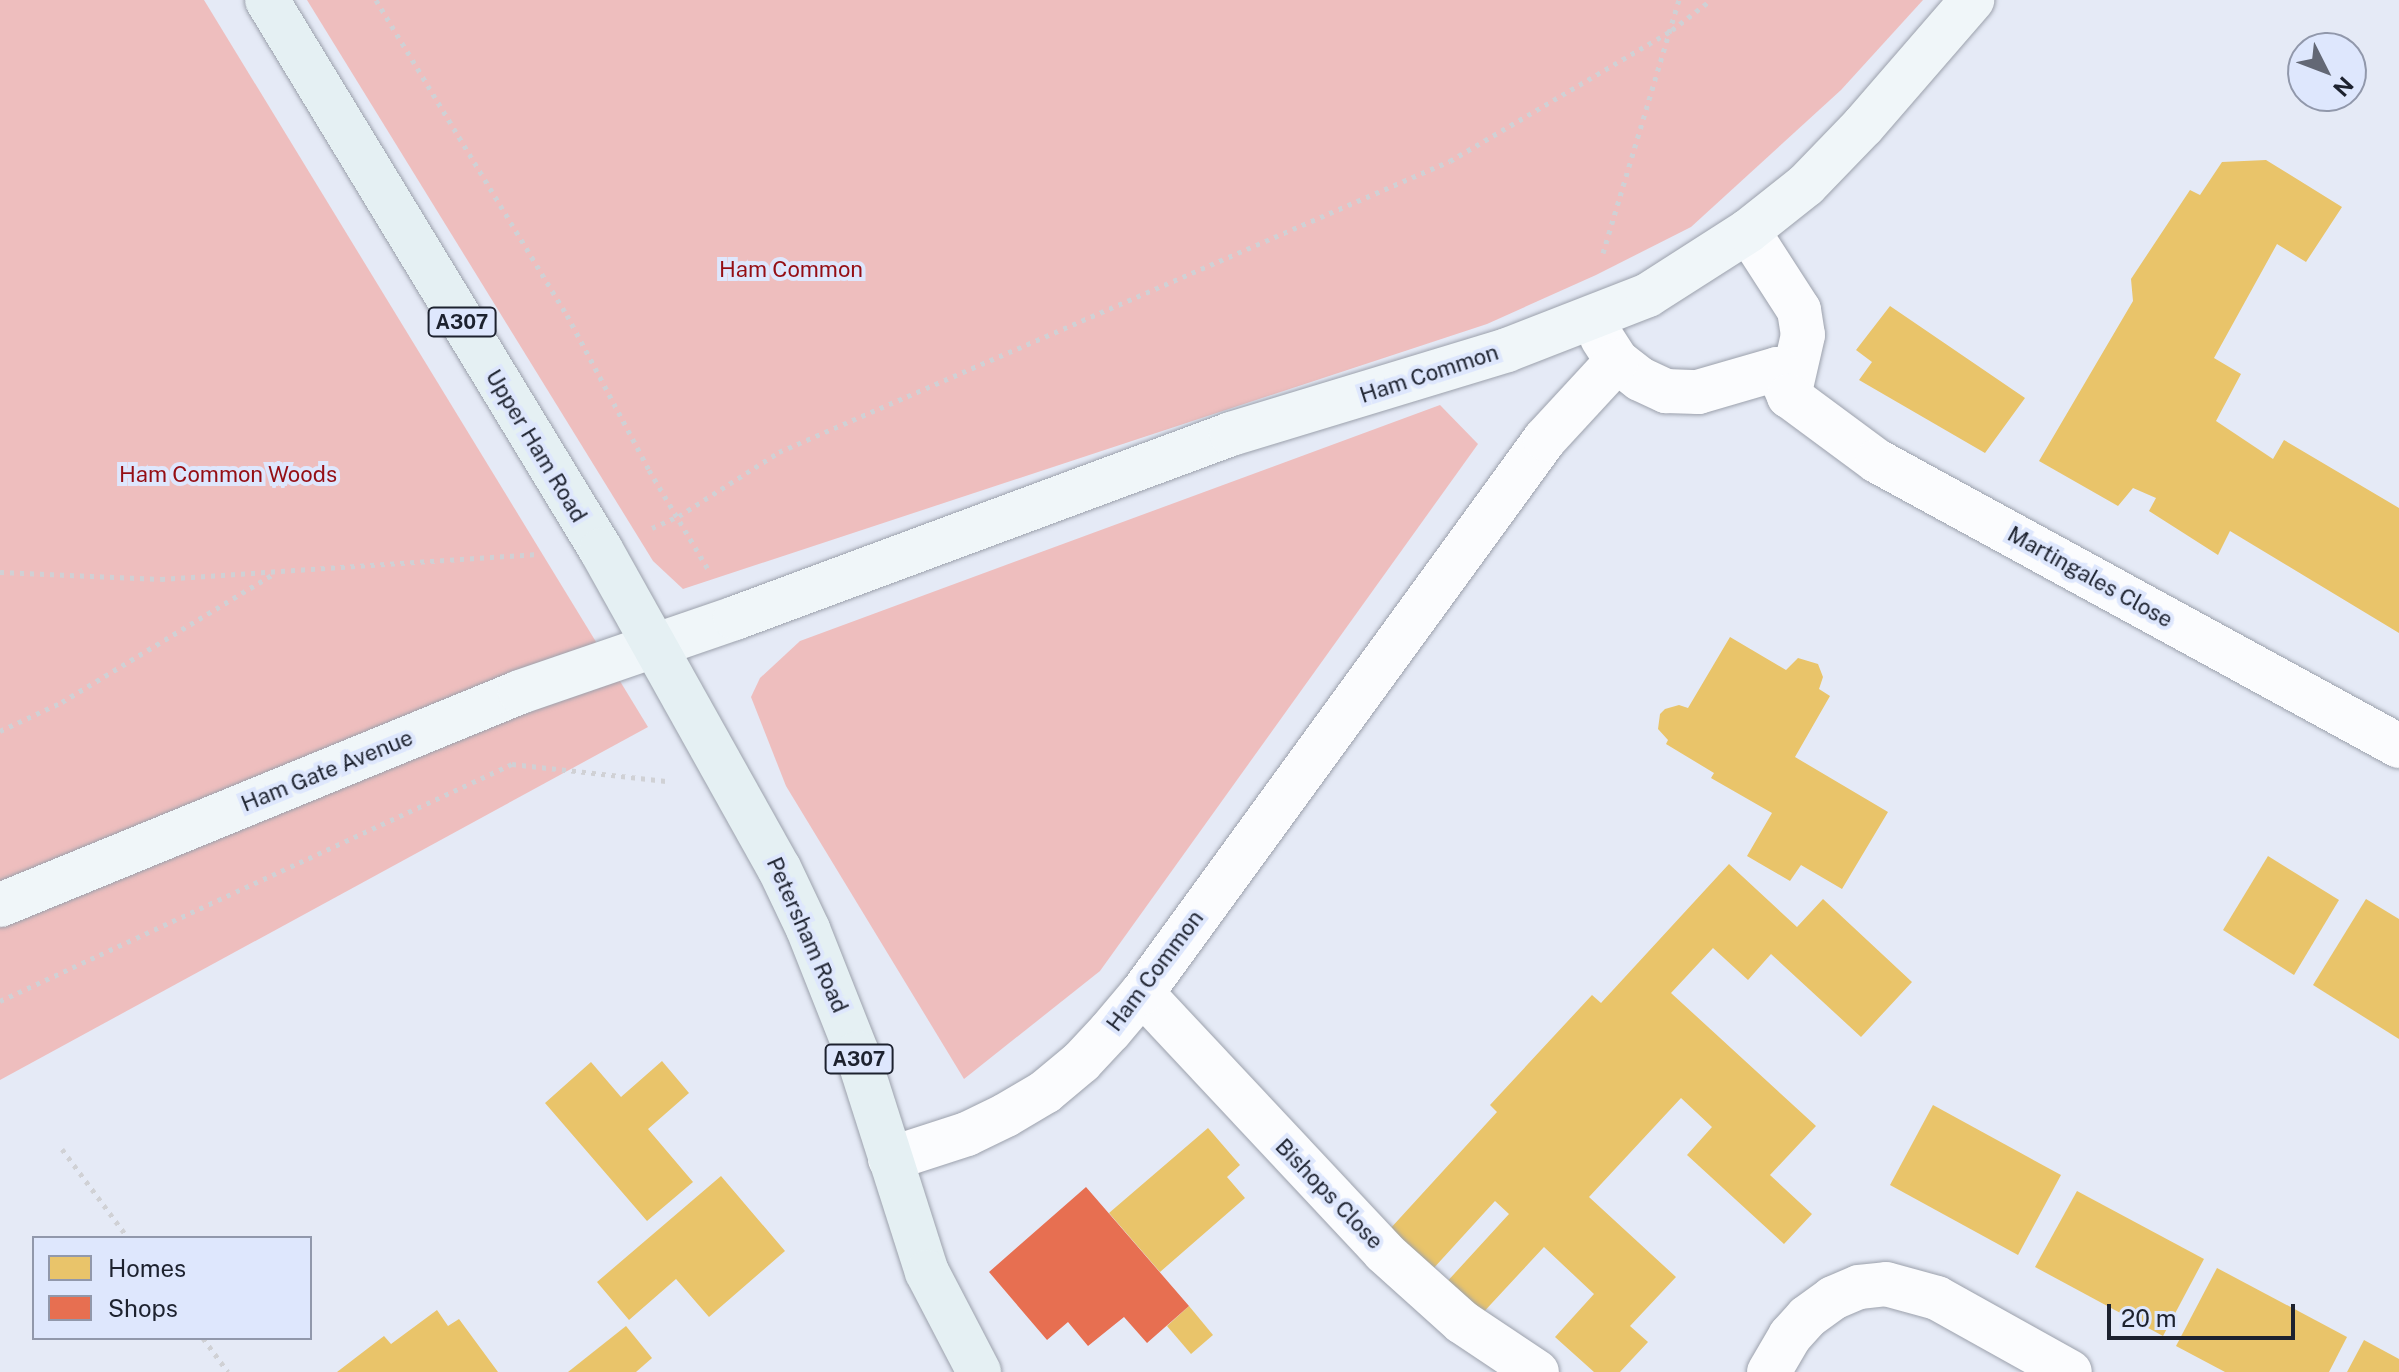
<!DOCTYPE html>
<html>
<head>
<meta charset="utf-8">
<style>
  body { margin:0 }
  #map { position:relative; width:2399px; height:1372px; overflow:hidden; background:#e5eaf6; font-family:"Public Sans",sans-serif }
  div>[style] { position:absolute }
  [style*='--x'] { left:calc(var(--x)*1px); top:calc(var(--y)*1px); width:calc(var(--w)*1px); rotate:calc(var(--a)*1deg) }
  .green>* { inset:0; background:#eebebe }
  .homes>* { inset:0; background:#e9c46a }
  .shops>* { inset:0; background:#e76f51 }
  .path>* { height:5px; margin-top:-2.5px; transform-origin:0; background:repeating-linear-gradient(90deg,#d0d1d5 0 4px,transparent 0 10px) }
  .roads { filter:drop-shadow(0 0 2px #9ca1ac) drop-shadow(0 0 2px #9ca1ac) }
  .street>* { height:44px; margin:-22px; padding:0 22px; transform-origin:22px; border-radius:22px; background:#fbfcfe }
  .secondary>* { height:44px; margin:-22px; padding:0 22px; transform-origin:22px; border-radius:22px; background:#f0f6f9 }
  .primary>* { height:44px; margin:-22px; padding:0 22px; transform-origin:22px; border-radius:22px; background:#e5f0f3 }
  span { translate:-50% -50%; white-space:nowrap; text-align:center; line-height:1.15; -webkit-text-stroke:8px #dee7fd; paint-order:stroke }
  .shield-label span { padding:2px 6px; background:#dee7fd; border:2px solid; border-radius:6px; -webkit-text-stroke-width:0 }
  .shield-label { font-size:20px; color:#1d222f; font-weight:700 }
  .park-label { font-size:22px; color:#950e14 }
  .street-label { font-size:22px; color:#1d222f }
  .legend { position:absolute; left:32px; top:1236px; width:280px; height:104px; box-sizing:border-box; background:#dee7fd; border:2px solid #9198ab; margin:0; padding:10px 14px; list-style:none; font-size:24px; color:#1d222f }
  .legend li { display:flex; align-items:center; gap:16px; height:40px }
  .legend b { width:40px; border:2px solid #9198ab }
  .north { position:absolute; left:2287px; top:32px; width:80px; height:80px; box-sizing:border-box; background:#dee7fd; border:2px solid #9198ab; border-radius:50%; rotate:132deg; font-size:22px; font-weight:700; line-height:32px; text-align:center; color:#1d222f }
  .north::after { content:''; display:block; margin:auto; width:28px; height:36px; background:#636875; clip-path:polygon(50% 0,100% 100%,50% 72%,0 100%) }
  .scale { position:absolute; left:2107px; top:1304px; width:188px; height:36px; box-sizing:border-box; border:4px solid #1d222f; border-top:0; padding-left:10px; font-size:24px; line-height:28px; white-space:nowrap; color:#1d222f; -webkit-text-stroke:6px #dee7fd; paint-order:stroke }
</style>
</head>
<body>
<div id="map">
  <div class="green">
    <div style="clip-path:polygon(0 0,204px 0,648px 727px,0 1080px)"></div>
    <div style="clip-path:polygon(307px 0,1923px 0,1841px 90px,1691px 227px,1596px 275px,1487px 324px,683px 589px,653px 561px)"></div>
    <div style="clip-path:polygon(1440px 405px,1478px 444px,1100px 971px,964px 1079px,786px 786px,751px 697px,760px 678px,800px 641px)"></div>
  </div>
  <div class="homes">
    <div style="clip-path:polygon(2266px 160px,2342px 207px,2306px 262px,2277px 244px,2214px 358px,2241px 374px,2216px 421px,2273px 459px,2284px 440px,2399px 508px,2399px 633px,2230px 531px,2218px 555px,2149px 511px,2156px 498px,2133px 488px,2118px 506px,2039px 461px,2133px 301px,2131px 279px,2190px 190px,2200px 195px,2222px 162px)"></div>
    <div style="clip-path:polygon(1890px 306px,2025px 398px,1985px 453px,1859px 380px,1872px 362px,1856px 350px)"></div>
    <div style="clip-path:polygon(1730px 637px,1786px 670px,1798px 658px,1818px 664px,1823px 677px,1819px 689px,1830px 696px,1795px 757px,1888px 812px,1842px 889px,1801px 865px,1790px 881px,1747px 856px,1772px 813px,1711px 778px,1714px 773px,1666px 744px,1668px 740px,1658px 729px,1660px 714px,1665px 709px,1679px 705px,1688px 708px)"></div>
    <div style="clip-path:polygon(2268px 856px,2339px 900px,2294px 975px,2223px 930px)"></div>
    <div style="clip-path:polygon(1729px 864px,1797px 927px,1823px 899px,1912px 982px,1861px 1037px,1771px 954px,1748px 980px,1713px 948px,1671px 993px,1816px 1126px,1770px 1175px,1812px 1214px,1784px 1244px,1687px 1155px,1712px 1127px,1681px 1098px,1589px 1197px,1676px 1277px,1630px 1326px,1648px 1342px,1620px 1372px,1594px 1372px,1555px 1337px,1594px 1294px,1544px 1247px,1479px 1317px,1444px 1285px,1509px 1214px,1495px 1201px,1432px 1270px,1389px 1230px,1497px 1112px,1490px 1105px,1592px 995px,1601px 1003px)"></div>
    <div style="clip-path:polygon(2366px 899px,2399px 919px,2399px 1039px,2313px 985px)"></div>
    <div style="clip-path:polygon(662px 1061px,689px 1093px,648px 1129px,693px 1182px,647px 1221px,545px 1103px,591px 1062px,621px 1097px)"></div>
    <div style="clip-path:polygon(1933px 1105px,2061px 1175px,2018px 1255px,1890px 1185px)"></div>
    <div style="clip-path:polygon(1208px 1128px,1240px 1165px,1227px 1177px,1245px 1198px,1160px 1272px,1109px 1213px)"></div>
    <div style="clip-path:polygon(721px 1176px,785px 1251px,709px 1317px,676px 1279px,629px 1320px,597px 1282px)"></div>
    <div style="clip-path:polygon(2077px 1191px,2204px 1259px,2163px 1336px,2035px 1267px)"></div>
    <div style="clip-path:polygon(2217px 1268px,2347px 1337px,2329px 1372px,2225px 1372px,2176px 1346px)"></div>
    <div style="clip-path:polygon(1189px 1306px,1213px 1335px,1191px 1354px,1167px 1326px)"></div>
    <div style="clip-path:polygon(437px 1310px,448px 1326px,459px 1319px,498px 1372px,337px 1372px,384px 1336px,391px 1344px)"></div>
    <div style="clip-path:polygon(626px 1326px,652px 1358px,636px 1372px,568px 1372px)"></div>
    <div style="clip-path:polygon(2364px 1340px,2399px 1359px,2399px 1372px,2347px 1372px)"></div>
  </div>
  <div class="shops">
    <div style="clip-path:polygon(1086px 1187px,1189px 1306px,1147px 1343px,1124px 1317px,1088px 1346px,1068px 1322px,1047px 1340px,989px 1272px)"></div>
  </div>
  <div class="path">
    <div style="--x:376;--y:0;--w:368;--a:58.8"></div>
    <div style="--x:567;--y:315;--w:175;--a:62.1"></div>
    <div style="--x:649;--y:470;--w:115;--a:59.2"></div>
    <div style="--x:1603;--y:253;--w:264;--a:-73.3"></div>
    <div style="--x:652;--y:528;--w:30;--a:-24"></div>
    <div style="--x:679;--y:516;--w:119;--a:-32.6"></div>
    <div style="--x:779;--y:452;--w:731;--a:-23.45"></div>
    <div style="--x:1450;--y:161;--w:258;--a:-30.5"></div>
    <div style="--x:1672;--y:30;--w:49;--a:-37.6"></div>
    <div style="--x:0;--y:572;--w:161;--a:2.5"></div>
    <div style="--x:161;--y:579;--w:378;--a:-3.8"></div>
    <div style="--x:0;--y:731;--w:68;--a:-25.1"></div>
    <div style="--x:62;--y:702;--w:247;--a:-31.2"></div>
    <div style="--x:0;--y:1001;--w:564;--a:-24.84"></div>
    <div style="--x:512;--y:764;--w:155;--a:6.3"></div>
    <div style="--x:62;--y:1149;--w:111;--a:53.4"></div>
    <div style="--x:203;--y:1338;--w:42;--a:53.7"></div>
  </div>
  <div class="roads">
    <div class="street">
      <div style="--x:1748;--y:231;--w:94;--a:57.2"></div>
      <div style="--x:1799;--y:310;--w:25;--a:81"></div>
      <div style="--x:1803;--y:335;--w:63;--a:102.9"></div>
      <div style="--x:1602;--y:338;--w:27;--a:57"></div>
      <div style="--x:1617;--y:361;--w:29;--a:38"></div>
      <div style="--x:1640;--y:379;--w:29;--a:25"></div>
      <div style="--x:1666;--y:391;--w:32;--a:2"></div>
      <div style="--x:1698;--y:392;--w:82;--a:-16.2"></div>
      <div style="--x:1777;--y:369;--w:30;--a:66"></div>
      <div style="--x:1789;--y:396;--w:109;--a:36.5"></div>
      <div style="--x:1877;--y:461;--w:595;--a:28.63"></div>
      <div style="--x:1142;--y:993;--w:354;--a:46.9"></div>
      <div style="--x:1384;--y:1252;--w:105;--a:41.9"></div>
      <div style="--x:1462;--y:1322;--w:90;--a:33.7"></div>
      <div style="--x:890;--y:1159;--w:81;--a:-18"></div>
      <div style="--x:967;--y:1134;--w:43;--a:-26"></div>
      <div style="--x:1006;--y:1115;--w:45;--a:-30.5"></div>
      <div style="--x:1045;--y:1092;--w:47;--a:-39.8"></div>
      <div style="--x:1081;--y:1062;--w:42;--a:-46.9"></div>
      <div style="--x:1110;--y:1031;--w:50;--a:-49.9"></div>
      <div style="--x:1142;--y:993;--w:685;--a:-53.97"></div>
      <div style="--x:1545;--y:439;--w:106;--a:-47.3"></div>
      <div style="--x:1769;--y:1372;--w:42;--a:-59.7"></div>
      <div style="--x:1790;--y:1336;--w:25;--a:-48"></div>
      <div style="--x:1807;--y:1317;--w:32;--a:-36"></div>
      <div style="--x:1833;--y:1298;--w:28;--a:-23"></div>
      <div style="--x:1859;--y:1287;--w:27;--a:-6"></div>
      <div style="--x:1886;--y:1284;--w:53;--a:15.4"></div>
      <div style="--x:1937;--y:1298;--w:152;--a:29.1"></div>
    </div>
    <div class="secondary">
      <div style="--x:0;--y:905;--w:562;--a:-22.27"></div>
      <div style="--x:520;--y:692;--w:227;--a:-19"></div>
      <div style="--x:735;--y:618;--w:529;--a:-20.35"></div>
      <div style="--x:1231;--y:434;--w:288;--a:-16.9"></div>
      <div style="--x:1507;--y:350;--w:151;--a:-21.3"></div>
      <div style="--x:1648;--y:295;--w:119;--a:-32.6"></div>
      <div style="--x:1748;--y:231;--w:74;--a:-38.4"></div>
      <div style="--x:1806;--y:185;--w:82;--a:-46"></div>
      <div style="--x:1863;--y:126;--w:167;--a:-49.1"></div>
    </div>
    <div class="primary">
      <div style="--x:267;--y:0;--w:643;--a:58.73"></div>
      <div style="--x:601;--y:550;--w:364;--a:60.8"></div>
      <div style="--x:779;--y:868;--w:68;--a:64.6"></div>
      <div style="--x:808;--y:929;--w:133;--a:68.4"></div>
      <div style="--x:857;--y:1053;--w:230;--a:72.3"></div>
      <div style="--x:927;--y:1272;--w:113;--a:62.5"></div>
    </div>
  </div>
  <div class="shield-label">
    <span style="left:462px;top:322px">A307</span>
    <span style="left:859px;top:1059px">A307</span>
  </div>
  <div class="park-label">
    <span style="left:791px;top:270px">Ham Common</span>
    <span style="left:228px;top:475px">Ham Common Woods</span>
  </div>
  <div class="street-label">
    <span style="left:1429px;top:374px;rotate:-18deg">Ham Common</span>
    <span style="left:536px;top:446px;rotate:59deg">Upper Ham Road</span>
    <span style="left:2090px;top:577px;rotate:29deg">Martingales Close</span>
    <span style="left:327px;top:771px;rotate:-22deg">Ham Gate Avenue</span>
    <span style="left:807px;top:935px;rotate:66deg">Petersham Road</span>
    <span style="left:1155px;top:971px;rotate:-53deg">Ham Common</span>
    <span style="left:1329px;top:1194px;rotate:46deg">Bishops Close</span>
  </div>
  <ul class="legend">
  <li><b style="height:22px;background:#e9c46a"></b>Homes</li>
  <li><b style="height:22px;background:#e76f51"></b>Shops</li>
  </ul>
  <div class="north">N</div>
  <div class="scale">20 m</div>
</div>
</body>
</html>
